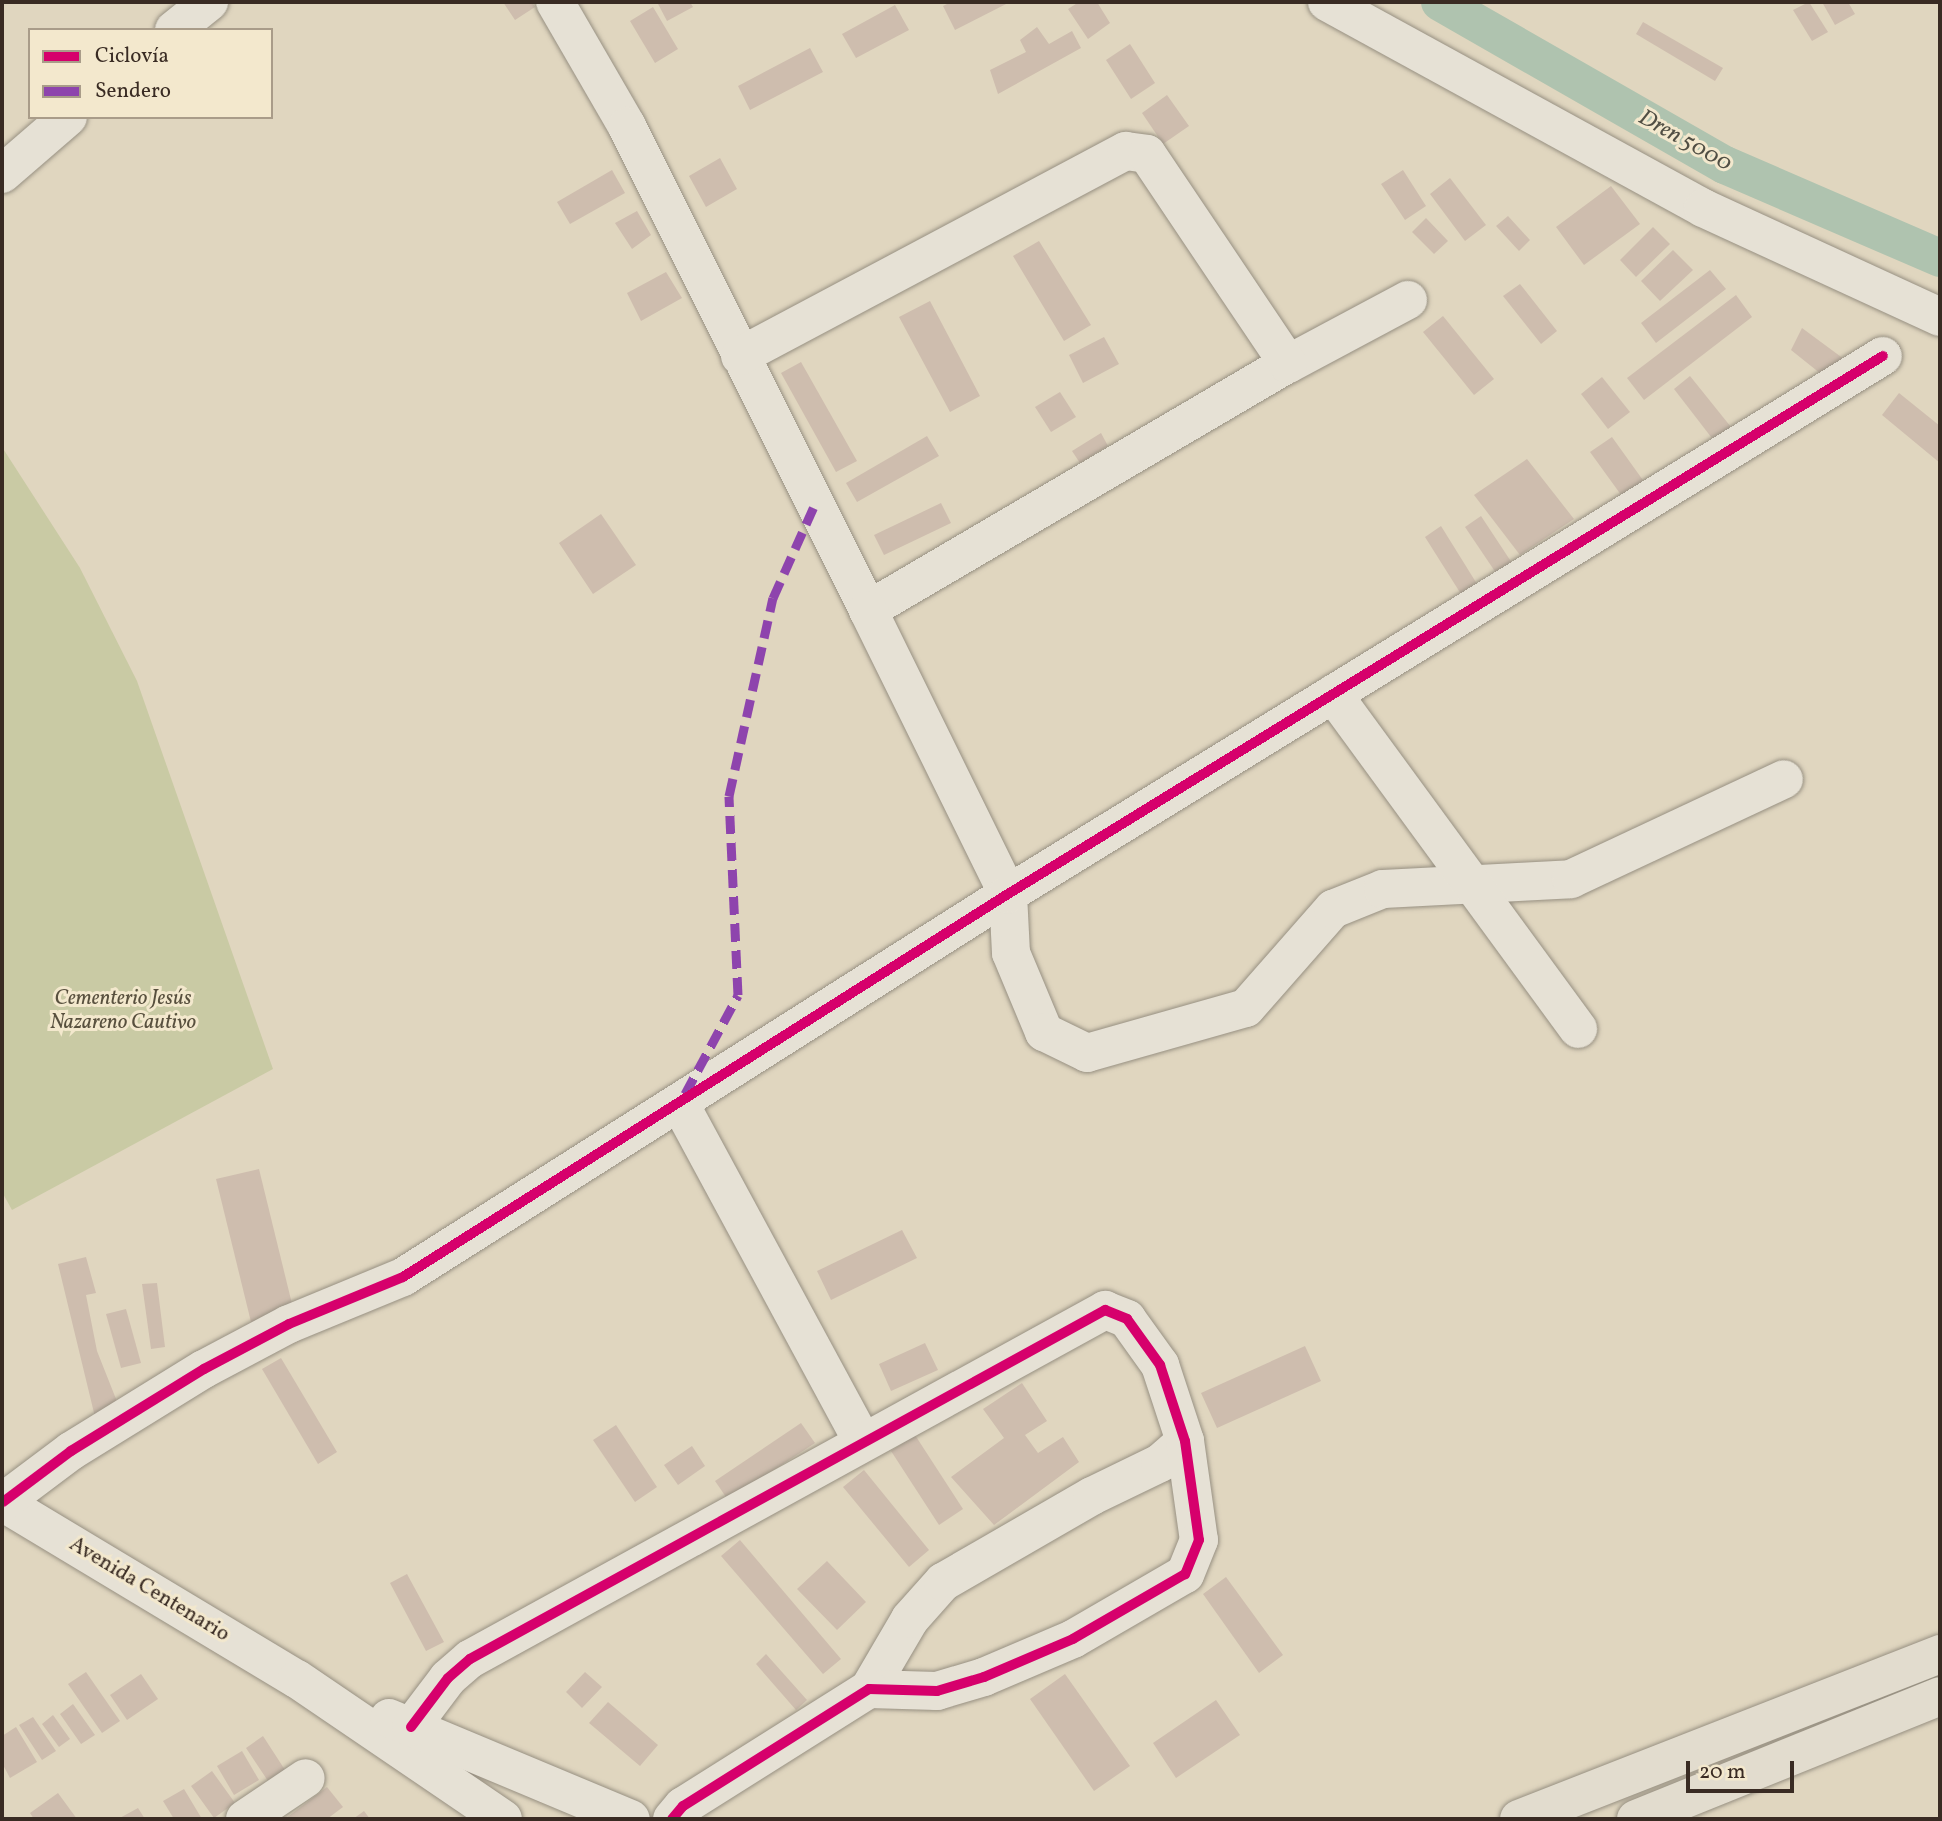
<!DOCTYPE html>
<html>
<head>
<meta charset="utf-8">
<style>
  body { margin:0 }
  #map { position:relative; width:1942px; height:1821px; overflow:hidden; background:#e0d6bf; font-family:Vollkorn,serif }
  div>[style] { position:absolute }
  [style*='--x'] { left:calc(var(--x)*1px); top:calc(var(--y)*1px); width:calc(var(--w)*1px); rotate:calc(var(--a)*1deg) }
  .green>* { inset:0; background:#c9caa4 }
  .canal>* { height:38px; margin:-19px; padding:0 19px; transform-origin:19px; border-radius:19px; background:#afc3af }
  .building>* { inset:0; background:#cebdae }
  .roads { filter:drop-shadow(0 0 2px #979082) drop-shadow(0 0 2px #979082) }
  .minor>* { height:38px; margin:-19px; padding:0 19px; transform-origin:19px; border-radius:19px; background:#e6e1d5 }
  .major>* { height:38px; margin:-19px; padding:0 19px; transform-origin:19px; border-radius:19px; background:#e2dcce }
  .quiet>* { height:9px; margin-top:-4.5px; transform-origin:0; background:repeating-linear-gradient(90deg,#8e44ad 0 18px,transparent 0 27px) }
  .cycleway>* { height:10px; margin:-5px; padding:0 5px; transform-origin:5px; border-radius:5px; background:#d6006c }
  span { translate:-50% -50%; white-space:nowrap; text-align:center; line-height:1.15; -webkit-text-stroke:6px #f3e8cd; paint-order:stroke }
  .park-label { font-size:21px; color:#58503e; font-style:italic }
  .street-label { font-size:21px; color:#392b23 }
  .water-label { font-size:23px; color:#514f44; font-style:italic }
  .frame { position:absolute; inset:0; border:4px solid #392b23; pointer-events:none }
  .legend { position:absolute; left:28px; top:28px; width:245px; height:91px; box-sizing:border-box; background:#f3e8cd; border:2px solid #a99c89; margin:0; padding:9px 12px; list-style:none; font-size:21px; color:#392b23 }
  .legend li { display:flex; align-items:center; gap:14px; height:35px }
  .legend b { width:35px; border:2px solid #a99c89 }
  .scale { position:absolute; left:1686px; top:1761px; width:108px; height:32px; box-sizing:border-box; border:4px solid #392b23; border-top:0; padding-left:9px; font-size:21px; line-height:24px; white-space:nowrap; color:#392b23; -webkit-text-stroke:5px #f3e8cd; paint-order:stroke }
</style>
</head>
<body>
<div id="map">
  <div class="green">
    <div style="clip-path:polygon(2px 447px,80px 568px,137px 681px,273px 1069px,12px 1210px,2px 1192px)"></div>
  </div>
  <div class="canal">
    <div style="--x:1440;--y:2;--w:328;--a:29.8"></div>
    <div style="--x:1725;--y:165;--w:234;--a:23.4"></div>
  </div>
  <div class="building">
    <div style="clip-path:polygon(503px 2px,532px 2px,535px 7px,515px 20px)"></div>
    <div style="clip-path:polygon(657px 2px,690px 2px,693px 7px,667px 21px)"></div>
    <div style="clip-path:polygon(951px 2px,1010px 2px,955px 30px,943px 6px)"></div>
    <div style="clip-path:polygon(1079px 2px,1097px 2px,1110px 23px,1088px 39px,1068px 9px)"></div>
    <div style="clip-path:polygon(1809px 2px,1828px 32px,1812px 41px,1793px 10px)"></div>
    <div style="clip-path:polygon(1822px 2px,1848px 2px,1855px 14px,1835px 25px)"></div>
    <div style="clip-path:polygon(895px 5px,909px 30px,856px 58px,842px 34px)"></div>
    <div style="clip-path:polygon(653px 7px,678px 49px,655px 63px,630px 21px)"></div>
    <div style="clip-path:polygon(1643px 22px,1723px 68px,1715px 81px,1636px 34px)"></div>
    <div style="clip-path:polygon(1037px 27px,1049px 44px,1072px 31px,1081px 48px,998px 94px,990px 70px,1026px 52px,1020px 40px)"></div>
    <div style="clip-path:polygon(1130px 44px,1155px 83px,1131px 99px,1106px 60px)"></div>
    <div style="clip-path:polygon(810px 48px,823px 72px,750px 110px,738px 86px)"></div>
    <div style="clip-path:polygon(1167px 95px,1189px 126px,1163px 144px,1142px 113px)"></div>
    <div style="clip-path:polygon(720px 158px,737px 189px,706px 207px,689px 176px)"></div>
    <div style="clip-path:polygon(612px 170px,625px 193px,570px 224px,557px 202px)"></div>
    <div style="clip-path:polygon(1403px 170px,1426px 206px,1405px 220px,1381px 184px)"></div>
    <div style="clip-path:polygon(1450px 178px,1486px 225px,1465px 241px,1430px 194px)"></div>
    <div style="clip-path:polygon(1611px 186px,1640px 224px,1584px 265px,1556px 227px)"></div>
    <div style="clip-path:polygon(637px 211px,651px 235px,632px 249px,615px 223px)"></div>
    <div style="clip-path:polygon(1508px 216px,1530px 240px,1519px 251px,1496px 226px)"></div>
    <div style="clip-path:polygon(1426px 218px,1448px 241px,1434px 254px,1412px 232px)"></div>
    <div style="clip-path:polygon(1653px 227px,1670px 244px,1636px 277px,1620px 260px)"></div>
    <div style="clip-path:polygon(1039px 241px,1091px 325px,1064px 341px,1013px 256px)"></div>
    <div style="clip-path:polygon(1673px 250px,1693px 270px,1660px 301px,1641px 281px)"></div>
    <div style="clip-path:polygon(1710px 270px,1726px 289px,1656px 343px,1641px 323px)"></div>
    <div style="clip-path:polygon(666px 272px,682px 298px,641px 321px,627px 293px)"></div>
    <div style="clip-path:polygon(1520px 284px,1557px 331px,1541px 344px,1503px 296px)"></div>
    <div style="clip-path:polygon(1736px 295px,1752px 317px,1644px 400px,1627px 378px)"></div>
    <div style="clip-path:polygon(930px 301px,980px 396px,950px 412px,899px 317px)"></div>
    <div style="clip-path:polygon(1443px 316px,1494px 379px,1474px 395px,1423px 332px)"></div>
    <div style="clip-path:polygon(1802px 328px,1848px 362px,1831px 382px,1791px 350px)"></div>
    <div style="clip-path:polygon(1104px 337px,1119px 364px,1083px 383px,1069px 355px)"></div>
    <div style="clip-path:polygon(801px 362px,857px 461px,836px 472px,781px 373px)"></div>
    <div style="clip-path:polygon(1690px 376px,1735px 432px,1718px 446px,1674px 389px)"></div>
    <div style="clip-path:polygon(1602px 377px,1630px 412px,1608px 429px,1581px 394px)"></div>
    <div style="clip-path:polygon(1060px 392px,1076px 417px,1051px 432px,1035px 407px)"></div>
    <div style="clip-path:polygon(1899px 393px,1940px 426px,1940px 463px,1882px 415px)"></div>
    <div style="clip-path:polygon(1101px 433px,1108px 446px,1080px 463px,1072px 451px)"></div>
    <div style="clip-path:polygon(927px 436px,939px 456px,857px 502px,846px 483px)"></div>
    <div style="clip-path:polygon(1612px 437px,1645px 483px,1624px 499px,1590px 452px)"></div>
    <div style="clip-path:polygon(1527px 459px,1574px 519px,1520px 555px,1474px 495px)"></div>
    <div style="clip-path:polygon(941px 503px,951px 523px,884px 555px,874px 535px)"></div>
    <div style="clip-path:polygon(601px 514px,636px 565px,593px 594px,559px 543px)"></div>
    <div style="clip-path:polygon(1481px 516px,1512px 563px,1496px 573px,1465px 527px)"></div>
    <div style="clip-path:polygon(1441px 526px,1482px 592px,1466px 602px,1425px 537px)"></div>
    <div style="clip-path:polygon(259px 1169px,294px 1312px,251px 1322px,216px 1179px)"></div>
    <div style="clip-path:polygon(902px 1230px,917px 1258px,831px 1300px,817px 1271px)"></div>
    <div style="clip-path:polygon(86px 1257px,96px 1293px,86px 1295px,97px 1351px,118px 1404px,95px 1417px,58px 1264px)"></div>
    <div style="clip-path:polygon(157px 1283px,165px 1347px,151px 1349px,142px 1284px)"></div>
    <div style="clip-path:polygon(126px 1309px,141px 1363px,121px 1368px,106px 1314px)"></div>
    <div style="clip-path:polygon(925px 1343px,938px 1370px,891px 1391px,879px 1364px)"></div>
    <div style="clip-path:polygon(1305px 1346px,1321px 1381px,1217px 1428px,1201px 1393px)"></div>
    <div style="clip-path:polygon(281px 1358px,337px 1452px,318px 1464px,262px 1369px)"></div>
    <div style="clip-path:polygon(1022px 1383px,1047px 1421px,1025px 1435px,1038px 1453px,1063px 1437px,1079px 1462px,994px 1525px,951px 1477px,1004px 1438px,983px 1409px)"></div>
    <div style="clip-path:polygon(801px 1423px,815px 1443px,728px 1500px,715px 1481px)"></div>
    <div style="clip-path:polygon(616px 1425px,657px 1487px,635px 1502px,593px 1440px)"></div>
    <div style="clip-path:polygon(915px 1435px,963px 1509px,939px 1525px,891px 1451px)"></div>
    <div style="clip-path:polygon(692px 1446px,705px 1466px,678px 1485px,664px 1465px)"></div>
    <div style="clip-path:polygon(864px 1470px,929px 1550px,909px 1567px,843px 1487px)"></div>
    <div style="clip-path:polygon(740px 1540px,841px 1659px,823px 1674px,721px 1556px)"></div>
    <div style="clip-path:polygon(827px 1561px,866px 1602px,837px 1630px,797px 1589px)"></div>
    <div style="clip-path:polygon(407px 1574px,444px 1642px,426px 1651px,390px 1583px)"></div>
    <div style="clip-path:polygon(1226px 1577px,1283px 1655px,1259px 1673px,1203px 1594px)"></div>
    <div style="clip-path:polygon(766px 1654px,807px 1700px,796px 1710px,756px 1664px)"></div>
    <div style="clip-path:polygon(86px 1672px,120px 1721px,102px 1733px,68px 1684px)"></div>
    <div style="clip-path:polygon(585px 1672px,602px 1687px,582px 1708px,566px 1692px)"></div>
    <div style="clip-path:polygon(141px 1674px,158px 1699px,127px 1720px,110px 1695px)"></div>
    <div style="clip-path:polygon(1065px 1674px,1130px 1766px,1094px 1791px,1030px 1699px)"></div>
    <div style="clip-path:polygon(1216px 1700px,1240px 1735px,1176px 1778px,1153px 1743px)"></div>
    <div style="clip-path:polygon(608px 1702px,658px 1745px,640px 1766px,589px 1723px)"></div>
    <div style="clip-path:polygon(73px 1704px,95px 1735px,81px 1744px,60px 1714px)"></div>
    <div style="clip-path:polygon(53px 1715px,70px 1739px,59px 1747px,42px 1724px)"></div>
    <div style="clip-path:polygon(33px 1717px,56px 1751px,42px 1760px,19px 1725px)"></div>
    <div style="clip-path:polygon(16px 1727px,37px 1762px,10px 1778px,2px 1763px,2px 1736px)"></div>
    <div style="clip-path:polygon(263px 1736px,287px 1773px,270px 1784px,246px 1748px)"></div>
    <div style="clip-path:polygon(242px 1751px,259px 1780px,234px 1795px,217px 1766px)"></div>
    <div style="clip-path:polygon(212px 1771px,235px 1803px,214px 1818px,191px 1786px)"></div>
    <div style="clip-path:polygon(327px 1787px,343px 1807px,327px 1819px,285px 1819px)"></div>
    <div style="clip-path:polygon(184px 1789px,202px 1819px,174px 1819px,163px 1801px)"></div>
    <div style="clip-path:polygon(58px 1793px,77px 1819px,34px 1819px,30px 1813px)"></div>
    <div style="clip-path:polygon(138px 1808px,145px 1819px,118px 1819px)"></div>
    <div style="clip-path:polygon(364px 1811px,370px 1819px,353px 1819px)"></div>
  </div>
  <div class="roads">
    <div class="minor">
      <div style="--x:555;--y:2;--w:143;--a:59.9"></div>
      <div style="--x:627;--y:126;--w:541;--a:63.53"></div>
      <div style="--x:868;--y:610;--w:487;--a:-30.4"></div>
      <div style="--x:1288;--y:364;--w:136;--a:-28.1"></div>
      <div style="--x:1327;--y:2;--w:429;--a:28.7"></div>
      <div style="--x:1703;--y:208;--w:261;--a:24.7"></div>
      <div style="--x:174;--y:30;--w:45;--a:-38.7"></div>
      <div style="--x:2;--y:174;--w:87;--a:-40.8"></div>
      <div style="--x:740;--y:356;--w:437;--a:-28"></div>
      <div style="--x:1126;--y:151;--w:21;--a:8"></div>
      <div style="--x:1147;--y:154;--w:253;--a:56.1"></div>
      <div style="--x:868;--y:610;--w:317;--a:63.8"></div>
      <div style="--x:1008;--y:894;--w:59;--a:87.1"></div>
      <div style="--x:1011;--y:953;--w:86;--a:67.3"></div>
      <div style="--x:1044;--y:1032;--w:48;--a:26"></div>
      <div style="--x:1087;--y:1053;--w:165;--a:-15.8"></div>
      <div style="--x:1246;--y:1008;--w:132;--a:-48.7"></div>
      <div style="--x:1333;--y:909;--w:54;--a:-21.8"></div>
      <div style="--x:1383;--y:889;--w:188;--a:-3"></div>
      <div style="--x:1571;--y:879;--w:235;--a:-25.1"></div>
      <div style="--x:1333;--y:694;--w:415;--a:53.8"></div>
      <div style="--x:680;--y:1104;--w:383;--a:61.6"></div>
      <div style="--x:2;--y:1502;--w:344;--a:31"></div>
      <div style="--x:297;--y:1679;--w:249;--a:34.2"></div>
      <div style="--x:3;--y:1502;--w:85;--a:-36.9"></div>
      <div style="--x:71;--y:1451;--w:156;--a:-31.7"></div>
      <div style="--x:204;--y:1369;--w:96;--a:-27.9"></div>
      <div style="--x:289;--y:1324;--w:123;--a:-22.4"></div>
      <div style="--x:403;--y:1277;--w:716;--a:-32.34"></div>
      <div style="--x:1008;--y:894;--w:1027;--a:-31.59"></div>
      <div style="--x:869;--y:1689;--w:81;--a:-59.6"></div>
      <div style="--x:910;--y:1619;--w:50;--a:-48.3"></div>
      <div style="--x:943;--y:1582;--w:172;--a:-30"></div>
      <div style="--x:1092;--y:1496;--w:76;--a:-25.9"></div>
      <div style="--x:1160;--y:1463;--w:33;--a:-41"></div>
      <div style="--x:389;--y:1718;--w:262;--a:22.7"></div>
      <div style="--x:411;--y:1727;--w:61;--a:-52.9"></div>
      <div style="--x:448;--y:1678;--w:29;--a:-41"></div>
      <div style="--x:470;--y:1659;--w:725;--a:-28.79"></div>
      <div style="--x:1105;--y:1310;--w:24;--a:22"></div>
      <div style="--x:1127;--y:1319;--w:57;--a:54.3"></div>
      <div style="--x:1160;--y:1365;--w:80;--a:71.8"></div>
      <div style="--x:1185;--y:1441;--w:100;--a:82"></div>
      <div style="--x:1199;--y:1540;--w:37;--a:112"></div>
      <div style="--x:1185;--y:1574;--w:129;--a:149.9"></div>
      <div style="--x:1073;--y:1639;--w:97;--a:156.9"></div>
      <div style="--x:984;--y:1677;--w:49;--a:163.4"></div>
      <div style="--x:937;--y:1691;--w:68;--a:-178.3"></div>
      <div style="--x:869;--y:1689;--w:220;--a:147.8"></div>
      <div style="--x:683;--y:1806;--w:17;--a:130"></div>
      <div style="--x:245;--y:1819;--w:73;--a:-33.9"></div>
    </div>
    <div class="major">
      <div style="--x:1519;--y:1819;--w:452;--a:-21.4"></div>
      <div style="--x:1636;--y:1819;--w:328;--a:-22"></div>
    </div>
  </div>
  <div class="quiet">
    <div style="--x:685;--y:1094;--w:112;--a:-61.8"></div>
    <div style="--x:738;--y:995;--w:199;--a:-92.6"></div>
    <div style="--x:729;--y:796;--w:203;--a:-77.5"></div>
    <div style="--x:773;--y:598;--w:105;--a:-65.9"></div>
  </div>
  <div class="cycleway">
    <div style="--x:3;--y:1502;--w:85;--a:-36.9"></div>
    <div style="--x:71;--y:1451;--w:156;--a:-31.7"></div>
    <div style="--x:204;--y:1369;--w:96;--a:-27.9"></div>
    <div style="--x:289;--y:1324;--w:123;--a:-22.4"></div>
    <div style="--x:403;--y:1277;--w:716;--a:-32.34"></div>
    <div style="--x:1008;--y:894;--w:1027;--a:-31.59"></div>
    <div style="--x:411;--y:1727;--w:61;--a:-52.9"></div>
    <div style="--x:448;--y:1678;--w:29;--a:-41"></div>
    <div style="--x:470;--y:1659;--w:725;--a:-28.79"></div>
    <div style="--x:1105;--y:1310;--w:24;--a:22"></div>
    <div style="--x:1127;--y:1319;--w:57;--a:54.3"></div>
    <div style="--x:1160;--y:1365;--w:80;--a:71.8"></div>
    <div style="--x:1185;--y:1441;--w:100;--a:82"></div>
    <div style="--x:1199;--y:1540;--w:37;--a:112"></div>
    <div style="--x:1185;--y:1574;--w:129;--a:149.9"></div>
    <div style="--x:1073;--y:1639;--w:97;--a:156.9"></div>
    <div style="--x:984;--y:1677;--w:49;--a:163.4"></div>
    <div style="--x:937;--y:1691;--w:68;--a:-178.3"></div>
    <div style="--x:869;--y:1689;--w:220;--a:147.8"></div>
    <div style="--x:683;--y:1806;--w:17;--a:130"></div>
  </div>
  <div class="park-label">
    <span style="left:123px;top:1011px">Cementerio Jesús<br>Nazareno Cautivo</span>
  </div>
  <div class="street-label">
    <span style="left:149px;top:1590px;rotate:31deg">Avenida Centenario</span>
  </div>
  <div class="water-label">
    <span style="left:1685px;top:141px;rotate:29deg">Dren 5000</span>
  </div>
  <div class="frame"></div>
  <ul class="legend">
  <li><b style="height:9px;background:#d6006c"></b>Ciclovía</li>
  <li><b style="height:9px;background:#8e44ad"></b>Sendero</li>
  </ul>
  <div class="scale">20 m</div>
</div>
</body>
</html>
